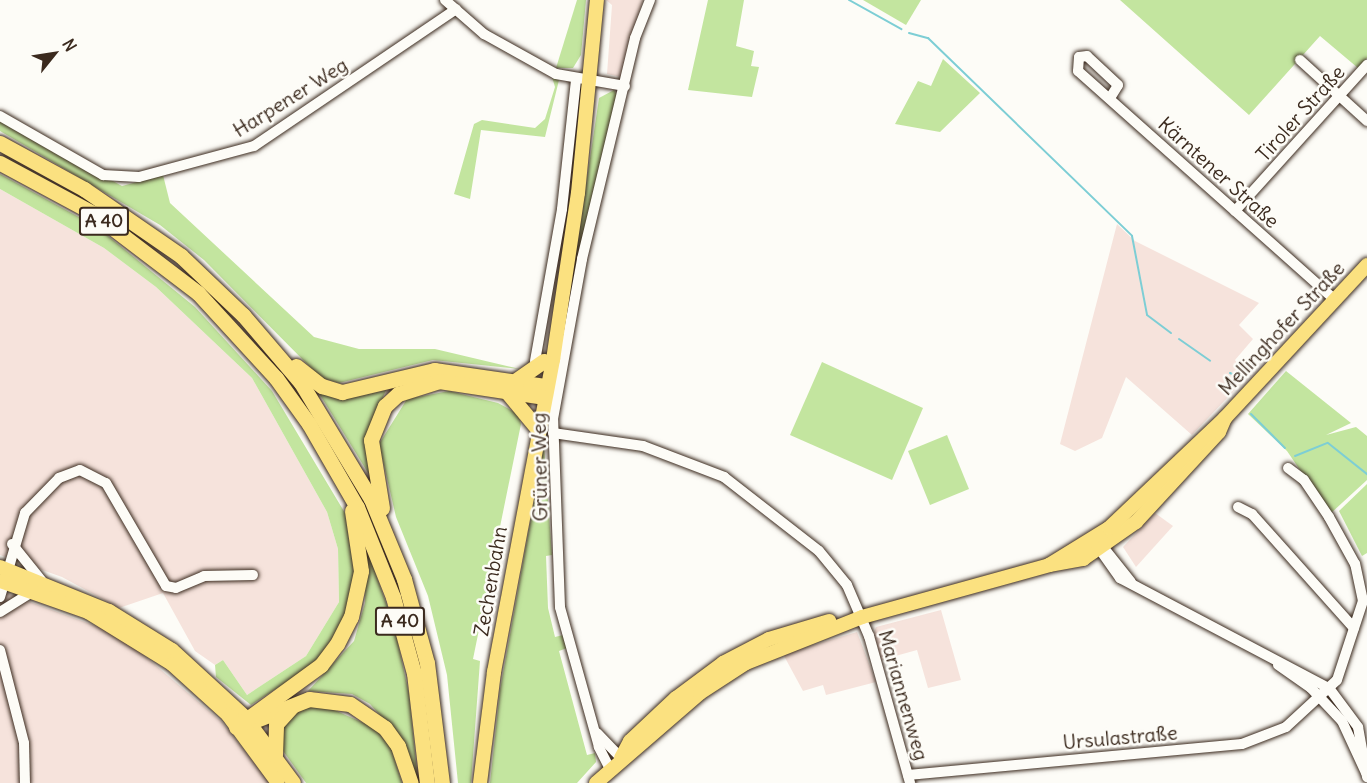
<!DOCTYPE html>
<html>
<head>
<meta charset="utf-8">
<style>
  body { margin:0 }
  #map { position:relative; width:1367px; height:783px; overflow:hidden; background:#fdfcf7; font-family:Delius,sans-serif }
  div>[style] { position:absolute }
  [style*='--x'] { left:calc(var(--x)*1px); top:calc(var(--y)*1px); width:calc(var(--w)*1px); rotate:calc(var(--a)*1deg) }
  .built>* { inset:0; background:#f6e3dc }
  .green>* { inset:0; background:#c3e59f }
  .stream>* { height:2px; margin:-1px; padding:0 1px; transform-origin:1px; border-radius:1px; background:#7dced5 }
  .roads { filter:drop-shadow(0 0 2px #3b2a1e) drop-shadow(0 0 2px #3b2a1e) }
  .minor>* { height:10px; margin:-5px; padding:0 5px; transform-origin:5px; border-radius:5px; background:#fdfcf7 }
  .major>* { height:14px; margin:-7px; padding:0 7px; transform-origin:7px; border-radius:7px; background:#fbe180 }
  .highway>* { height:15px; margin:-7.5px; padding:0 7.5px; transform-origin:7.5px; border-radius:7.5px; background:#fbe180 }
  span { translate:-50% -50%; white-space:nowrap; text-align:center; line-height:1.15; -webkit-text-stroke:5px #fdfcf7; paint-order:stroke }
  .shield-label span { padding:2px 4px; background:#fdfcf7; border:2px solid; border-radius:4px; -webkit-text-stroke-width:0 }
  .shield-label { font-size:18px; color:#3b2a1e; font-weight:700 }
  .street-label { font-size:20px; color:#3b2a1e }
  .north { position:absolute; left:24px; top:24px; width:60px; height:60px; -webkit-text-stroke:4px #fdfcf7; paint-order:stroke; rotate:60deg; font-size:16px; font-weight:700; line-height:24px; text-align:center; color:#3b2a1e }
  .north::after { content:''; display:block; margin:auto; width:21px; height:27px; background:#3b2a1e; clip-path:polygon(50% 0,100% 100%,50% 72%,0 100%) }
</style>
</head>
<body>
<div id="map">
  <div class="built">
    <div style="clip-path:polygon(606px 0,643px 0,621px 77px,607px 74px,612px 5px)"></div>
    <div style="clip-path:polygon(0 189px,104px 248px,156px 287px,252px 378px,327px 512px,338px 549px,339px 602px,306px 656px,247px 695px,223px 660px,215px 665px,195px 651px,163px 593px,119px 608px,62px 577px,0 555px)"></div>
    <div style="clip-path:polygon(1117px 224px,1135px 241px,1259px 303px,1239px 325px,1253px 339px,1235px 360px,1246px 378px,1192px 435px,1126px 377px,1102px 438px,1075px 451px,1060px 444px)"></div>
    <div style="clip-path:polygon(1155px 513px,1173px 526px,1136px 567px,1123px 547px)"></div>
    <div style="clip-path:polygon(0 591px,104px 629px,140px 652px,222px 722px,270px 783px,0 783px)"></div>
    <div style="clip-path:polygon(941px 610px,961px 680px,928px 688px,917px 650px,881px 660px,873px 635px,876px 627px)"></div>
    <div style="clip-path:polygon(857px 632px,876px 682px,826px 695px,823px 685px,803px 691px,783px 654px)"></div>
  </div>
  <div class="green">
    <div style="clip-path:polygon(577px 0,586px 0,581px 55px,573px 68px,556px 68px)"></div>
    <div style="clip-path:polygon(708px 0,744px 0,736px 46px,754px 51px,751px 66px,759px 67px,752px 97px,688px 90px)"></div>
    <div style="clip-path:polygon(863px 0,921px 0,906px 25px)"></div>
    <div style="clip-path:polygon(1120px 0,1367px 0,1367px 58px,1358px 68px,1320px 36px,1249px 115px)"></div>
    <div style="clip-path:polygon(943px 59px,980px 93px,940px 132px,895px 124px,918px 81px,931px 86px)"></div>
    <div style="clip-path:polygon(552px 77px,559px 80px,545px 137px,481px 130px,470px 199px,454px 194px,474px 124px,482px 120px,535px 128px,545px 119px,555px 87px)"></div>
    <div style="clip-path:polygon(614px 90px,617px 95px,571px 286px,599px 98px)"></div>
    <div style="clip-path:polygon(0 120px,122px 186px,163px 175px,170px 203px,314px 337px,359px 349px,435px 349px,520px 369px,433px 360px,339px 383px,321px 378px,204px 260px,160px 225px,0 131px)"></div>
    <div style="clip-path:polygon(0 174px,97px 227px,195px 307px,272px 391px,345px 513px,354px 572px,346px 616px,316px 663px,251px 705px,216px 677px,215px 665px,223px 660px,247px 695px,306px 656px,339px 602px,338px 549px,327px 512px,252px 378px,156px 287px,104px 248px,0 189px)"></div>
    <div style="clip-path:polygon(822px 362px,923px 408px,892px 480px,790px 435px)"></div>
    <div style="clip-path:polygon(1286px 371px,1351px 423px,1326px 435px,1356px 427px,1367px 436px,1367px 480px,1330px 514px,1287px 451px,1248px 414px)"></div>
    <div style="clip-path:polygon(317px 390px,355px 397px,386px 390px,366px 438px,370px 476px)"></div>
    <div style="clip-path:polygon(449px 391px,498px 403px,518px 414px,521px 424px,473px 659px,480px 661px,471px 783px,458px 783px,447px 675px,428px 596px,396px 517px,379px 444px,407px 399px)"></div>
    <div style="clip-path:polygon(947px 435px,969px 489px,930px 505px,908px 451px)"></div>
    <div style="clip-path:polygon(544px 446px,552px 555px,546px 556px,548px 608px,555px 637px,563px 635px,567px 648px,559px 651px,587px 755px,595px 753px,596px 762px,577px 783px,490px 783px,500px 690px)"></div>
    <div style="clip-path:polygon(1367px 484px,1367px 553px,1362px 556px,1339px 511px)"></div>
    <div style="clip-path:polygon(366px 547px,394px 625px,409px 694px,418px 783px,385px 721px,370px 704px,352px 694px,308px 691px,354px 641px,365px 603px)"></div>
    <div style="clip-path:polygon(323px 705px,375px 728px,391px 748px,402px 783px,306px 783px,281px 748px,284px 718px,297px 708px)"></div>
  </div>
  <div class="stream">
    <div style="--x:849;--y:0;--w:60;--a:29.1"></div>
    <div style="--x:909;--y:33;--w:20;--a:15"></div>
    <div style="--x:928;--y:38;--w:284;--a:44.1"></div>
    <div style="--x:1132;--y:236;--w:80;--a:79.2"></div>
    <div style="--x:1147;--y:315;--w:30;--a:37"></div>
    <div style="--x:1179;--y:339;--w:38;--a:35"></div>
    <div style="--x:1230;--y:373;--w:14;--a:25"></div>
    <div style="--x:1251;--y:414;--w:48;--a:45"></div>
    <div style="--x:1295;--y:456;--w:35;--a:-22"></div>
    <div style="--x:1328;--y:443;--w:50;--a:38.5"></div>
  </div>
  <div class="roads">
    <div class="minor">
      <div style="--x:445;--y:0;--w:52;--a:41.1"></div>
      <div style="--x:484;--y:34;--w:82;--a:29.1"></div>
      <div style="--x:556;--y:74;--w:70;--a:9.9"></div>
      <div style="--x:1300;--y:60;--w:91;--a:42.3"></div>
      <div style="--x:1110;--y:98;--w:15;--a:-58"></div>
      <div style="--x:1118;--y:85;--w:42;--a:-136.9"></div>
      <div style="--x:1087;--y:56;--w:8;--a:173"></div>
      <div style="--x:1079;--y:57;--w:14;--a:94"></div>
      <div style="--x:1078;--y:71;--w:344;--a:41.7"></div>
      <div style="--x:0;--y:116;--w:119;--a:29.8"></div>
      <div style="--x:103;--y:175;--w:36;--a:3"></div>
      <div style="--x:139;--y:177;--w:119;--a:-15.1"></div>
      <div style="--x:254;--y:146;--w:244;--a:-34.1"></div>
      <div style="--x:1235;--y:211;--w:197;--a:-47.9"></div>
      <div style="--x:535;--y:361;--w:154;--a:-79.9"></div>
      <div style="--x:562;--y:209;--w:130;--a:-83.8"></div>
      <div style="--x:553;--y:433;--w:91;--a:8.2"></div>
      <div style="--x:643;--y:446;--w:87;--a:20.9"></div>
      <div style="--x:724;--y:477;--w:120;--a:37.9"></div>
      <div style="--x:819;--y:551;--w:44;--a:50.5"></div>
      <div style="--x:847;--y:585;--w:56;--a:66.7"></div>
      <div style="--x:869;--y:636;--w:153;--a:74.4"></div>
      <div style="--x:1238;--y:507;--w:16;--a:27"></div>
      <div style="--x:1252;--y:514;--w:153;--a:48.2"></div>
      <div style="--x:1099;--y:542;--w:51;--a:51.3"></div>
      <div style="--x:12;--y:544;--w:48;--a:51"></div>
      <div style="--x:1096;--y:544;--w:42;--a:54.8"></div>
      <div style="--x:1120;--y:578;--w:236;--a:27.8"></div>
      <div style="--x:1329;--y:688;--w:49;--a:53.4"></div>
      <div style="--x:1358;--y:727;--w:51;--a:79.8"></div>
      <div style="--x:0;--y:597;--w:88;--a:-73.4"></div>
      <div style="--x:25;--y:513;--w:49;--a:-45.8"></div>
      <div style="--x:59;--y:478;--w:22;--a:-21"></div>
      <div style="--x:80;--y:470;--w:29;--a:27"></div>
      <div style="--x:106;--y:483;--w:119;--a:59.8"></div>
      <div style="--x:166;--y:586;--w:10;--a:11"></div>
      <div style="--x:176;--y:588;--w:30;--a:-23"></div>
      <div style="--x:204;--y:576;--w:49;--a:-1.2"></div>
      <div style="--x:0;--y:612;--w:40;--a:-32"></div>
      <div style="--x:0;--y:650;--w:96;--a:75.5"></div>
      <div style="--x:24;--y:743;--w:40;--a:88.6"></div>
      <div style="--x:1278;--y:665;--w:40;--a:34.9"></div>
      <div style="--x:1311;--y:688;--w:45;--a:46.8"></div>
      <div style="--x:1342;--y:721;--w:57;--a:65.2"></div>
      <div style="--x:597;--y:733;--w:35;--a:46"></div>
      <div style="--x:610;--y:769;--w:25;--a:-117"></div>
      <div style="--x:599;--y:747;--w:145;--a:-105.6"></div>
      <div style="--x:560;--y:607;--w:188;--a:-92.1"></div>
      <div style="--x:553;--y:419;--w:163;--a:-79.7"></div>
      <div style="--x:582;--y:259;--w:227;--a:-76.5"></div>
      <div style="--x:635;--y:38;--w:41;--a:-68.5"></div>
      <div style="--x:908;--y:775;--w:335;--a:-5.3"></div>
      <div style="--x:1242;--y:744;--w:47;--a:-21.1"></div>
      <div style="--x:1286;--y:727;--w:69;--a:-42.7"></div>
      <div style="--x:1337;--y:680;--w:83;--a:-71.8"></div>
      <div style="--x:1363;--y:601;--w:38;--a:-102"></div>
      <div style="--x:1355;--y:564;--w:54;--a:-119"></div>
      <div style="--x:1329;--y:517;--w:45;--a:-124"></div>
      <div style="--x:1304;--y:480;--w:20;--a:-143"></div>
    </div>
    <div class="major">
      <div style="--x:1049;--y:565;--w:35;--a:-10"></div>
      <div style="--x:1083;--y:559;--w:65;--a:-34.9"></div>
      <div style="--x:1136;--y:522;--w:122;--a:-47.3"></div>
      <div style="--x:1219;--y:432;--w:15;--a:-67"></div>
      <div style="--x:0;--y:567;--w:118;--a:22"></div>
      <div style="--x:109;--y:611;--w:74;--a:31.8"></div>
      <div style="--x:172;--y:650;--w:99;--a:42.5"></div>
      <div style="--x:245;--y:717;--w:82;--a:53.4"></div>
      <div style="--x:0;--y:581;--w:93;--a:19.4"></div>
      <div style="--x:88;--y:612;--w:99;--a:31.8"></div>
      <div style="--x:172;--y:664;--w:76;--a:42.3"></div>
      <div style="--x:228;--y:715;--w:84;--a:53.7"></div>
      <div style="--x:621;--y:758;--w:19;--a:-62"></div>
      <div style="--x:630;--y:741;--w:63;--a:-43.1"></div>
      <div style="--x:676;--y:698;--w:59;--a:-36.7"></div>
      <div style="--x:723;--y:663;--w:52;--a:-27.6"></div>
      <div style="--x:769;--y:639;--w:63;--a:-16.7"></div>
      <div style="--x:480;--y:783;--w:112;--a:-82.8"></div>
      <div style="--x:494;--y:672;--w:318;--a:-79.3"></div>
      <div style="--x:553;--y:360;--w:169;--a:-81.5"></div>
      <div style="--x:578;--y:193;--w:194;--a:-84.4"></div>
      <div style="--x:596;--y:783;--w:138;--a:-40.9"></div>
      <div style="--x:700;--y:693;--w:55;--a:-33.1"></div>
      <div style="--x:746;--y:663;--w:125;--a:-21.6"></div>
      <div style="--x:862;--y:617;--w:194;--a:-15.5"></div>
      <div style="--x:1049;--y:565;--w:70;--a:-31.7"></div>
      <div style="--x:1109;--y:528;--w:160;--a:-43.5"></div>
      <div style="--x:1225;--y:418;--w:209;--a:-47.1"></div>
    </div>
    <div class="highway">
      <div style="--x:0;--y:143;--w:96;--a:28.7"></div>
      <div style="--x:84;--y:189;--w:118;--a:34.6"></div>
      <div style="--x:181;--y:256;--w:86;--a:43.6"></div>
      <div style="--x:243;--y:315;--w:89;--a:49.5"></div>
      <div style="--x:301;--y:383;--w:135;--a:58.9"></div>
      <div style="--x:371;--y:499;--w:87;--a:67.6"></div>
      <div style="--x:404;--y:579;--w:87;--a:74.7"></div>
      <div style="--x:427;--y:663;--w:121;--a:82.9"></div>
      <div style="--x:0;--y:163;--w:106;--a:28.3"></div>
      <div style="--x:93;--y:213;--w:132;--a:37.3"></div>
      <div style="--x:198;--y:293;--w:115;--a:47.5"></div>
      <div style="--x:276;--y:378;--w:57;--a:54.3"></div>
      <div style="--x:309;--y:424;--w:96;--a:60"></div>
      <div style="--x:357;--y:507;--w:97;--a:68.2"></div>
      <div style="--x:393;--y:597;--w:79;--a:74.6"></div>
      <div style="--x:414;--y:673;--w:111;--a:83.3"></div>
      <div style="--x:296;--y:366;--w:33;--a:38"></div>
      <div style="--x:322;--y:386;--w:21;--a:17"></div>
      <div style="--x:342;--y:392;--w:95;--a:-13.4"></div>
      <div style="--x:434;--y:370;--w:112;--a:8.2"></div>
      <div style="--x:515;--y:381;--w:35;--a:-35"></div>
      <div style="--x:507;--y:392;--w:47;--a:50.2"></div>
      <div style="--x:382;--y:508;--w:69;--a:-99.2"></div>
      <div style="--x:371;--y:440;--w:37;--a:-68"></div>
      <div style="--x:385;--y:406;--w:18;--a:-43"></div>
      <div style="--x:398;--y:394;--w:43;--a:-17.6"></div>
      <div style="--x:439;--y:381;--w:105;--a:8.7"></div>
      <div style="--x:256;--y:720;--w:57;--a:-21.6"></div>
      <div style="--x:309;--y:699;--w:41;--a:7"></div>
      <div style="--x:350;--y:704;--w:42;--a:34.4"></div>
      <div style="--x:385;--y:728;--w:22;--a:54"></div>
      <div style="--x:398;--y:746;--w:39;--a:71"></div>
      <div style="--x:236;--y:727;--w:105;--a:-36.1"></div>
      <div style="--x:321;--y:665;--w:26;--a:-53"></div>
      <div style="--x:337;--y:644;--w:30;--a:-63"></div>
      <div style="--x:351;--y:617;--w:47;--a:-77.7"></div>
      <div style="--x:361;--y:571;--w:61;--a:-98.5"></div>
      <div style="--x:275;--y:755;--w:31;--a:-88"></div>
      <div style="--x:276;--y:724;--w:24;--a:-48"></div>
    </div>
  </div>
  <div class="shield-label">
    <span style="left:104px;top:221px">A 40</span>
    <span style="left:400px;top:621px">A 40</span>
  </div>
  <div class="street-label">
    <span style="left:290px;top:97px;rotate:-32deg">Harpener Weg</span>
    <span style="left:1300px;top:113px;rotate:-48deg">Tiroler Straße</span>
    <span style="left:1219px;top:172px;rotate:42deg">Kärntener Straße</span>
    <span style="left:1281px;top:328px;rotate:-47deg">Mellinghofer Straße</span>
    <span style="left:539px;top:467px;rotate:-91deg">Grüner Weg</span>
    <span style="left:490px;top:581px;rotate:-80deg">Zechenbahn</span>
    <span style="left:904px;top:695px;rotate:74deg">Mariannenweg</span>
    <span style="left:1120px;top:737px;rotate:-5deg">Ursulastraße</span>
  </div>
  <div class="north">N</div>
</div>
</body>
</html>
